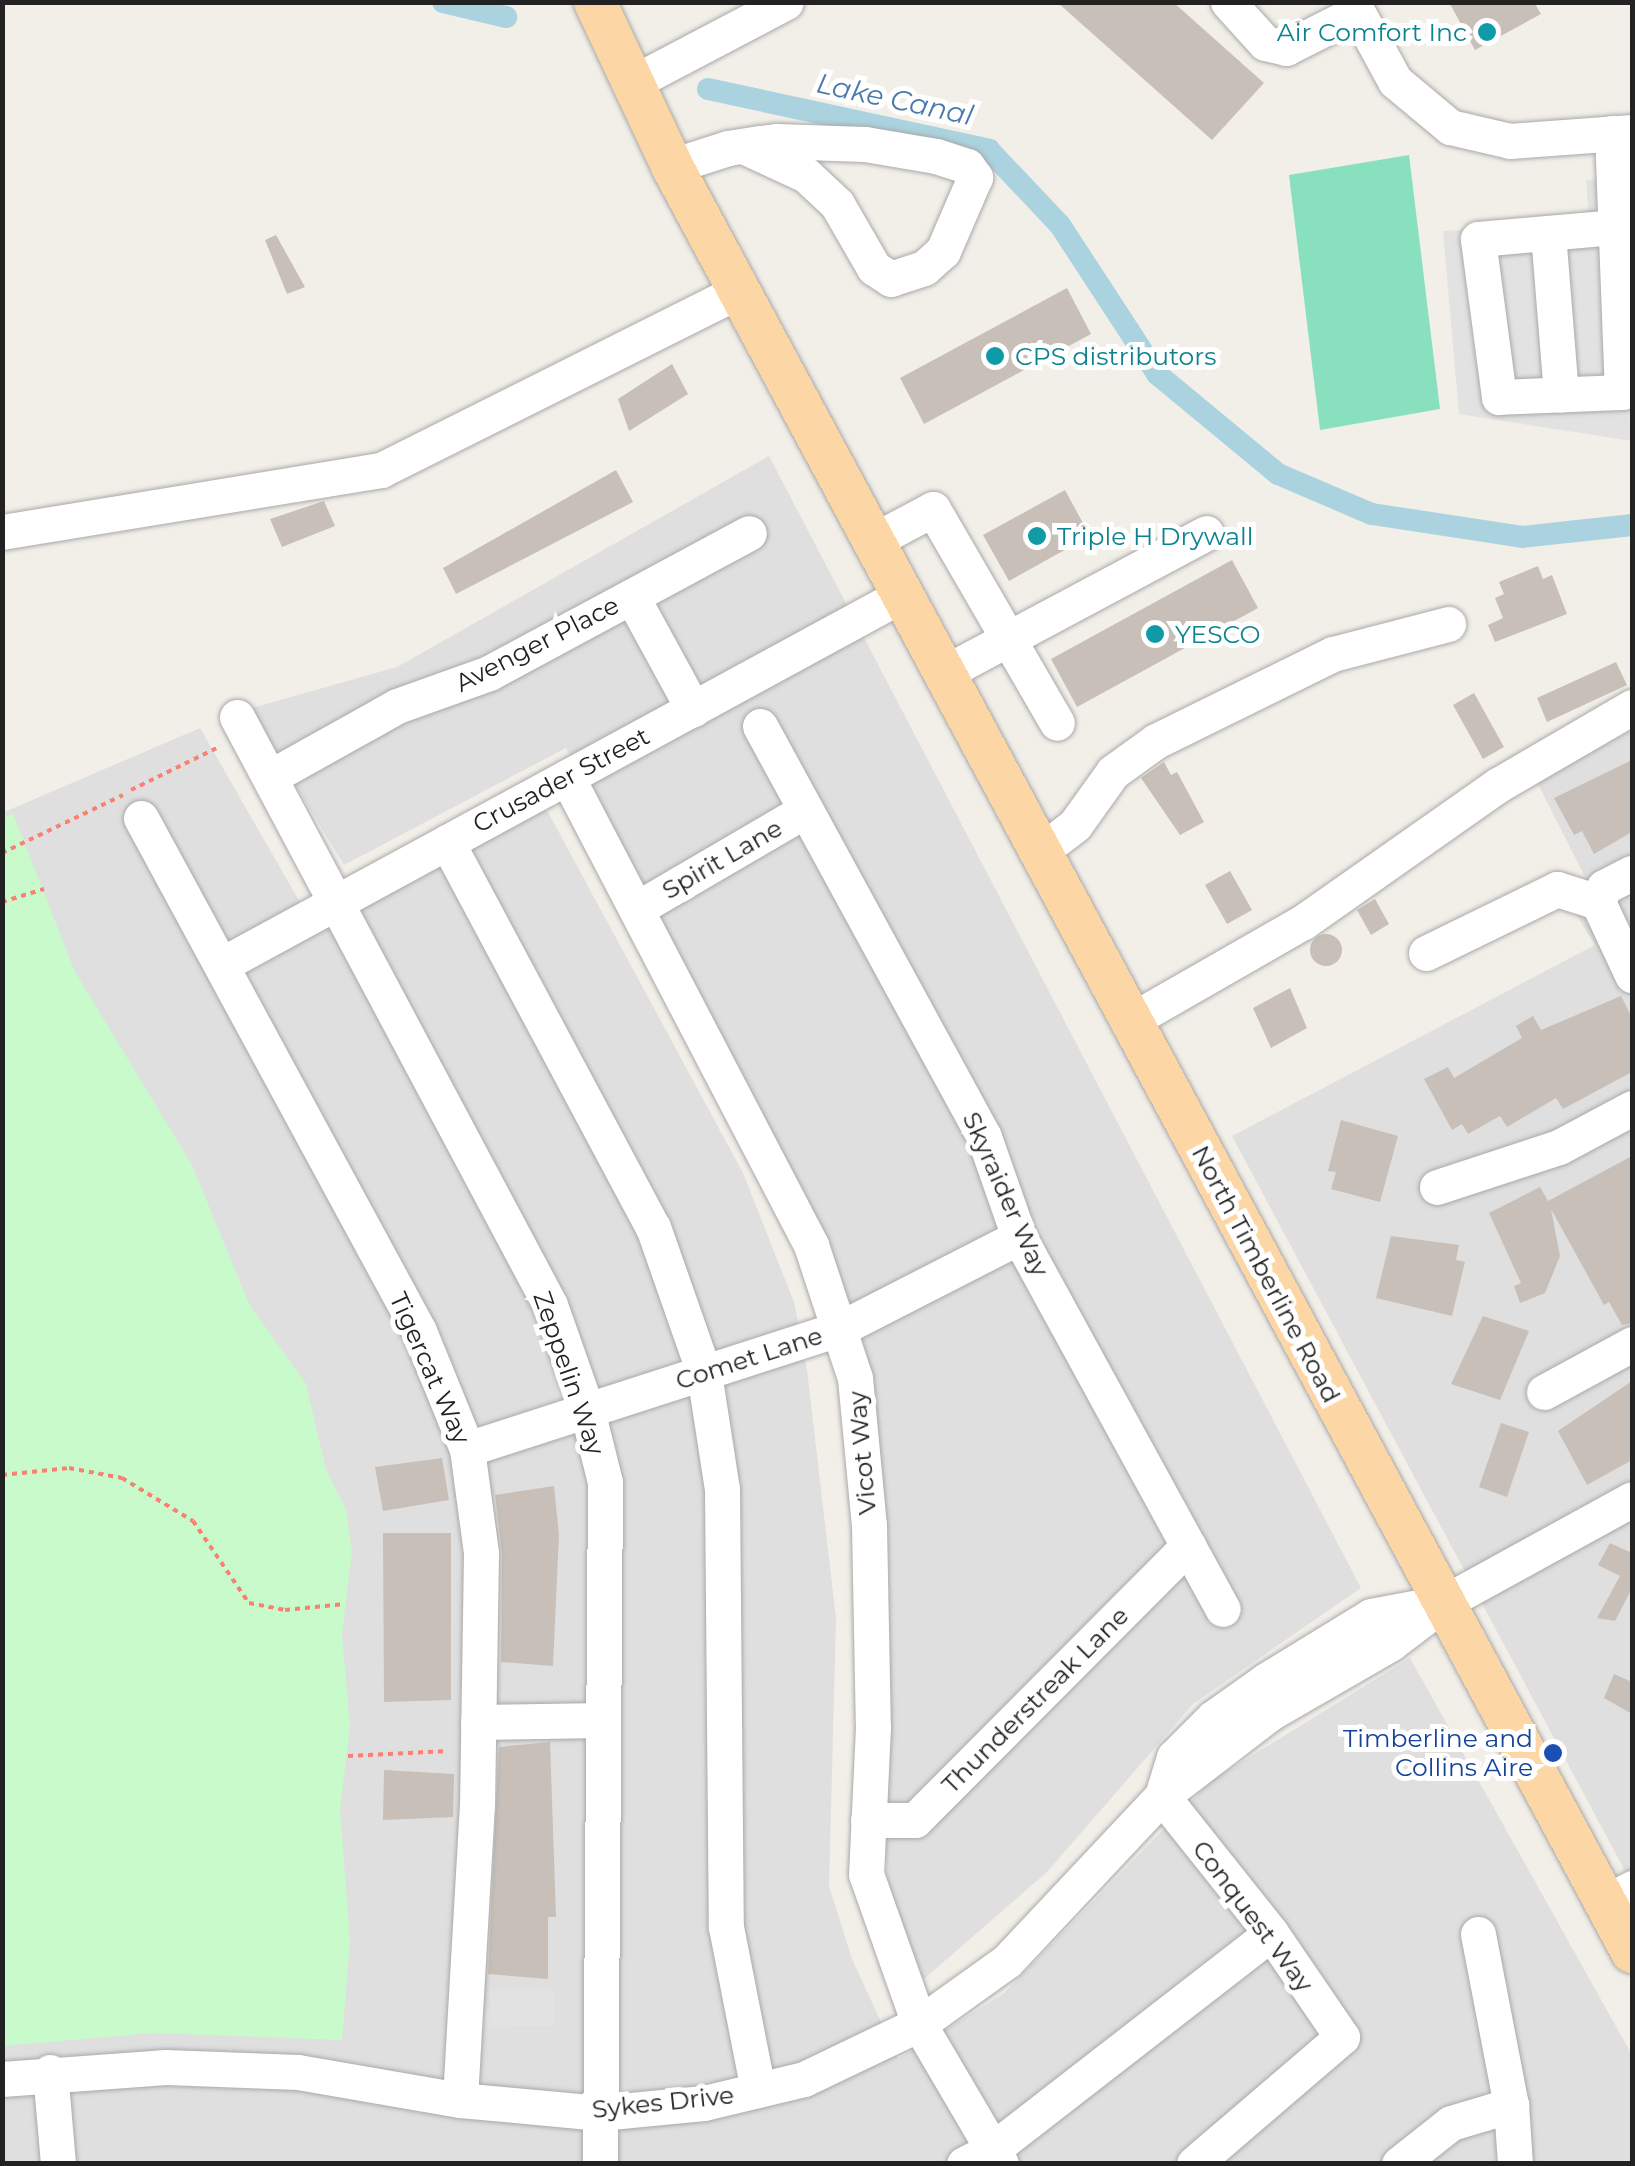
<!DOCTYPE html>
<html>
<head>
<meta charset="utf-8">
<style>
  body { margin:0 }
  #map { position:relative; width:1635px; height:2166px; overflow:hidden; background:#f2efe9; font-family:Montserrat,sans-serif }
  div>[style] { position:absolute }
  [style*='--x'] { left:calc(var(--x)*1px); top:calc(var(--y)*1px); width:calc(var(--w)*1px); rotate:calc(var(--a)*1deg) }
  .residential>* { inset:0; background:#e0dfdf }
  .park>* { inset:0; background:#c8facc }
  .pitch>* { inset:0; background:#88e0be }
  .parking>* { inset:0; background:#e2e2e2 }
  .canal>* { height:22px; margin:-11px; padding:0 11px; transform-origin:11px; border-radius:11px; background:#aad3df }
  .building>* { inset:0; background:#c7bfb8 }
  .round { border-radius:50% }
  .path>* { height:4px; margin-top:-2px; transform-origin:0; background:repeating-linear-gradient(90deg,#fa8072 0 5px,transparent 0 10px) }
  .roads { filter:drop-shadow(0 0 2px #a9a9a9) drop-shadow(0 0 2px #a9a9a9) }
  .minor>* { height:35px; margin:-17.5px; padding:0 17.5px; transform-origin:17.5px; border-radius:17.5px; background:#fff }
  .major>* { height:42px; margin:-21px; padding:0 21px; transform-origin:21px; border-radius:21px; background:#fcd6a4 }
  .dots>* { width:28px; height:28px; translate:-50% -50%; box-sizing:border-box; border:5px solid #fff; border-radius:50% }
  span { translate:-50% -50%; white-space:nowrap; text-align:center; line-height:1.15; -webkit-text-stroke:10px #fff; paint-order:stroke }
  .culture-label { font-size:25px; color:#0d838f }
  .right { translate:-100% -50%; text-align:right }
  .left { translate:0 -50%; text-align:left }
  .street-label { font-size:25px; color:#222 }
  .transit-label { font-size:25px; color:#164399 }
  .water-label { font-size:28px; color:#4a7aab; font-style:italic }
  .frame { position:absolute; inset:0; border:5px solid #222; pointer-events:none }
</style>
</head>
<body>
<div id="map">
  <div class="residential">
    <div style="clip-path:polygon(769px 456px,1361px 1588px,1193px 1704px,1047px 1872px,924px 1979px,889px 1907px,862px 1362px,811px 1207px,566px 748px,344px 865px,249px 709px,397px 667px)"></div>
    <div style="clip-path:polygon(200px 728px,317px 932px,542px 801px,743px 1173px,794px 1302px,807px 1370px,836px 1618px,829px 1886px,852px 1959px,898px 2059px,1003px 1994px,1211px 1781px,1410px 1658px,1632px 2055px,1632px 2163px,3px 2163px,2px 813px)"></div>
    <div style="clip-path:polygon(1632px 730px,1632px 1884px,1232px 1136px,1595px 945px,1573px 909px,1585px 877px,1537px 782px)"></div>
  </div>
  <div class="park">
    <div style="clip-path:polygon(13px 814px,75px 972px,192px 1165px,249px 1304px,306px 1384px,326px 1470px,346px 1509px,352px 1551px,342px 1634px,350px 1727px,340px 1809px,350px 1941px,342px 2040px,152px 2033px,3px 2046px,2px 819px)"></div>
  </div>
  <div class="pitch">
    <div style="clip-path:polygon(1409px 155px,1440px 409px,1320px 430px,1289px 175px)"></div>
  </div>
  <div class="parking">
    <div style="clip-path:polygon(1632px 176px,1632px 441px,1459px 414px,1443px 231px,1589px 221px,1586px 180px)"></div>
    <div style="clip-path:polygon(489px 1989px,554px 1989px,554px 2026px,477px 2027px,477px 2009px,490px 2008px)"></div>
  </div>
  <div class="canal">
    <div style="--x:443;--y:2;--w:65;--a:13.4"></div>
    <div style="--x:708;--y:89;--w:288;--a:12.2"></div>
    <div style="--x:989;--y:150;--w:103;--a:46.6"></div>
    <div style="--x:1060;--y:225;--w:178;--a:56.9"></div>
    <div style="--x:1157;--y:374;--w:157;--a:39.6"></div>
    <div style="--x:1278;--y:474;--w:102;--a:23.1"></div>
    <div style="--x:1372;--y:514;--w:152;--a:8.7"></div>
    <div style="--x:1522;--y:537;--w:111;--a:-6.2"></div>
  </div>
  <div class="building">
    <div style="clip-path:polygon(1057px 2px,1173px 2px,1264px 83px,1212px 140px)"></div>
    <div style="clip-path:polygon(1449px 2px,1534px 2px,1541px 14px,1475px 50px)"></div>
    <div style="clip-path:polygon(276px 235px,305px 287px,287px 294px,265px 240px)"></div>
    <div style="clip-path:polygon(1067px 288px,1091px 334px,924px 424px,900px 378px)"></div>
    <div style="clip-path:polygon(672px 364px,688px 394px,629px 431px,618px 399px)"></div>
    <div style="clip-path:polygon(616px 470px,633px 502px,456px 594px,443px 568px)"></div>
    <div style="clip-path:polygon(1065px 490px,1090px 536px,1009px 581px,983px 535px)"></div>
    <div style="clip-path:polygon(324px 501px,335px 526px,282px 547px,270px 519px)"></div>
    <div style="clip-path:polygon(1232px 560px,1258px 608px,1077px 707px,1051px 659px)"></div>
    <div style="clip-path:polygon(1538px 566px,1543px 579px,1552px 575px,1567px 614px,1495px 642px,1488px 625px,1503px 618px,1495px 598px,1504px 594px,1499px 582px)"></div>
    <div style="clip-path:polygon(1616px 662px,1627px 685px,1547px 722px,1537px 698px)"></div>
    <div style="clip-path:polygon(1474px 693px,1504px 747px,1483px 759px,1453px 705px)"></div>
    <div style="clip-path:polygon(1632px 760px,1632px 832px,1594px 854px,1582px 831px,1574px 835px,1554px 798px)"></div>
    <div style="clip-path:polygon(1164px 762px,1171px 775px,1177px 772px,1204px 822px,1180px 835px,1141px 778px)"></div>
    <div style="clip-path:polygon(1230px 871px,1252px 910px,1227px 924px,1205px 885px)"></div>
    <div style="clip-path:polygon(1375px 899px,1389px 924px,1371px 935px,1357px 910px)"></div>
    <div class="round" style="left:1310px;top:934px;width:32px;height:32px"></div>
    <div style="clip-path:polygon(1290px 988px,1307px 1028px,1271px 1048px,1253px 1008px)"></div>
    <div style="clip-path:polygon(1621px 996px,1632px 1018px,1632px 1072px,1563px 1109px,1556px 1098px,1507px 1127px,1500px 1116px,1468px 1134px,1462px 1124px,1452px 1130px,1424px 1079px,1448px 1067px,1454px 1078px,1522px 1038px,1516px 1026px,1533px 1016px,1541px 1030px)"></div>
    <div style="clip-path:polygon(1341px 1120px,1398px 1136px,1380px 1202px,1331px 1189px,1336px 1172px,1328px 1171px)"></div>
    <div style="clip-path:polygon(1632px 1156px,1632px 1323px,1622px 1325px,1609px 1302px,1604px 1305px,1551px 1209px,1560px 1256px,1545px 1293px,1520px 1303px,1514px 1286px,1521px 1283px,1489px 1213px,1540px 1187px,1548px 1201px)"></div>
    <div style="clip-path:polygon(1391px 1236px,1459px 1245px,1456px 1260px,1465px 1262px,1452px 1316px,1376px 1298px)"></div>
    <div style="clip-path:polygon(1483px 1316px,1529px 1331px,1500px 1400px,1451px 1384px)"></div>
    <div style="clip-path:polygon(1632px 1381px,1632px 1460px,1587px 1485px,1558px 1431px)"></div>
    <div style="clip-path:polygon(1501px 1423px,1529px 1432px,1507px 1497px,1479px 1487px)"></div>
    <div style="clip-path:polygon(442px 1458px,449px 1500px,383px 1511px,375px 1467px)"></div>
    <div style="clip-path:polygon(554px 1486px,559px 1535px,553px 1666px,501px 1662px,502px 1553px,495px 1495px)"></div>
    <div style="clip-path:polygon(383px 1533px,451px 1533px,451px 1700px,384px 1702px)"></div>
    <div style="clip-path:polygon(1610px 1543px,1632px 1553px,1632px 1588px,1615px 1621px,1597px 1618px,1620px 1576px,1598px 1565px)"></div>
    <div style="clip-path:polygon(1614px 1674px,1632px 1682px,1632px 1714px,1604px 1698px)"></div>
    <div style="clip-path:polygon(550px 1742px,556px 1917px,548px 1917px,548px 1979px,488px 1974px,499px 1747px)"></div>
    <div style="clip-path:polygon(384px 1770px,454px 1774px,453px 1817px,383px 1820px)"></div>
  </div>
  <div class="path">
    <div style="--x:131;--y:790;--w:100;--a:-26.1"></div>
    <div style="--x:2;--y:853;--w:134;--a:-25.6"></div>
    <div style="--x:2;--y:902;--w:44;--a:-17.2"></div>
    <div style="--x:2;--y:1475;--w:67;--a:-6"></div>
    <div style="--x:69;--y:1468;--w:54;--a:10.7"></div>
    <div style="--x:122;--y:1478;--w:83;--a:31.2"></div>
    <div style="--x:193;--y:1521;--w:99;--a:55.7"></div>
    <div style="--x:249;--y:1603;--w:37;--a:11"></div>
    <div style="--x:285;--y:1610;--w:60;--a:-5.7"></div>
    <div style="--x:348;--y:1756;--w:100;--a:-2.9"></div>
  </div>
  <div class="roads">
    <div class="minor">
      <div style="--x:1228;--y:2;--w:55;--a:47.9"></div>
      <div style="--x:1265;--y:43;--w:22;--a:13"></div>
      <div style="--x:1286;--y:48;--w:80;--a:-26.9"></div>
      <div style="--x:1352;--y:2;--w:90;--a:61.4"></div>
      <div style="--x:1395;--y:81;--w:72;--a:39.9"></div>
      <div style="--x:1450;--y:127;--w:62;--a:13.1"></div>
      <div style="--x:1510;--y:141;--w:122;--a:-4.2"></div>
      <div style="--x:630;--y:84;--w:176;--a:-27.7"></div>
      <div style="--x:1612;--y:133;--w:259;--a:87.8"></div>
      <div style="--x:1622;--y:392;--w:123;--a:177.7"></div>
      <div style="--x:1499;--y:397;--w:159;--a:-97.6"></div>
      <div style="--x:1478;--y:239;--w:139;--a:-5"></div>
      <div style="--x:672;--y:166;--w:59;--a:-17.8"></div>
      <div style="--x:728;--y:148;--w:32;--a:-9"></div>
      <div style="--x:760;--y:143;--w:16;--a:-7"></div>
      <div style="--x:776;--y:141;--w:89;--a:1.9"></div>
      <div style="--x:865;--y:144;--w:72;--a:9.6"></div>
      <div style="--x:936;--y:156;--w:33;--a:18"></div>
      <div style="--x:967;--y:166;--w:14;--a:54"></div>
      <div style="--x:975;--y:177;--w:81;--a:113.4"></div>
      <div style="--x:943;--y:251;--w:25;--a:138"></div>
      <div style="--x:924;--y:268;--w:35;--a:162"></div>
      <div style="--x:891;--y:279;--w:20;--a:-147"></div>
      <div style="--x:874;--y:268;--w:74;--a:-120"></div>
      <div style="--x:837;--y:204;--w:42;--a:-136.9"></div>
      <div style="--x:806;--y:175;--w:69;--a:-155.3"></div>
      <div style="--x:1548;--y:233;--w:162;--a:85.4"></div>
      <div style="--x:2;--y:532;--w:384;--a:-9.3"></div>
      <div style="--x:381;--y:470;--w:400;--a:-26.6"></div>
      <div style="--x:873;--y:541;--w:68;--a:-28.1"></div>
      <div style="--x:933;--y:509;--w:247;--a:59.9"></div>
      <div style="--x:632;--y:597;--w:128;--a:61.4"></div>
      <div style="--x:944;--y:673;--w:297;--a:-28.1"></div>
      <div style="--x:237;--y:717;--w:666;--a:61.97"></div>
      <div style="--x:550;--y:1305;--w:111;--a:70.6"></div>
      <div style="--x:587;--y:1410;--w:74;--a:76"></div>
      <div style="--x:605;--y:1482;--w:682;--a:90.42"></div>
      <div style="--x:760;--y:726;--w:468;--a:61.4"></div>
      <div style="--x:984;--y:1137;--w:106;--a:70.7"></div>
      <div style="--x:1019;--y:1237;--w:424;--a:61.3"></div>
      <div style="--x:270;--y:777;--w:145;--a:-29.2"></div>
      <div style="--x:397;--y:706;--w:98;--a:-19.7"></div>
      <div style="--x:489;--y:673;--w:295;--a:-28.3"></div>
      <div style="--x:567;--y:777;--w:528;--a:62.46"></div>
      <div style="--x:811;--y:1245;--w:140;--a:71.7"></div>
      <div style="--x:855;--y:1378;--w:148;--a:84.6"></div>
      <div style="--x:869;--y:1525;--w:202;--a:88.9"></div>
      <div style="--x:873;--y:1727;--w:147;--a:92.7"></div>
      <div style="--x:866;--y:1874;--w:159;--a:70.5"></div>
      <div style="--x:919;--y:2024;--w:162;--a:59.6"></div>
      <div style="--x:141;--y:818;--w:583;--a:61.55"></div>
      <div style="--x:419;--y:1331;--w:127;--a:67.9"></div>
      <div style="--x:467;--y:1449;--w:105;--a:82.3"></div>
      <div style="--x:481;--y:1553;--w:251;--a:90.9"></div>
      <div style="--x:477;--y:1804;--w:296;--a:93.3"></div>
      <div style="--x:447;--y:842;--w:437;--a:61.9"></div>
      <div style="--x:653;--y:1227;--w:155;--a:70.7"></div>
      <div style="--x:704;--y:1373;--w:117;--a:81.2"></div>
      <div style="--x:722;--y:1489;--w:438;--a:89.5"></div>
      <div style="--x:726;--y:1927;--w:166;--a:78.9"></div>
      <div style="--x:1040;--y:852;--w:44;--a:-37.6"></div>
      <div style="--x:1075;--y:825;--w:65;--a:-54.4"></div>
      <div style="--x:1113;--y:772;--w:53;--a:-35.8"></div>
      <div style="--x:1156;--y:741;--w:197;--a:-26.2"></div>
      <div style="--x:1333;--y:654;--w:119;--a:-14.6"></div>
      <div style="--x:1598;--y:902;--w:81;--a:65"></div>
      <div style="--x:1598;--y:902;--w:16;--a:-68"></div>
      <div style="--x:1604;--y:887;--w:31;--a:-27"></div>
      <div style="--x:638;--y:908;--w:194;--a:-30.3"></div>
      <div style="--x:1426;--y:953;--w:146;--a:-26"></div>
      <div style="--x:1557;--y:889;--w:43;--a:17.6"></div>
      <div style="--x:221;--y:965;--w:775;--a:-28.52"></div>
      <div style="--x:1130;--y:1021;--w:199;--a:-29.8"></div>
      <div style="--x:1303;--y:922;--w:238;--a:-35.1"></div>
      <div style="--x:1498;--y:785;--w:155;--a:-30.2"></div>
      <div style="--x:1437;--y:1187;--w:128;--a:-18.2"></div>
      <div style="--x:1559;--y:1147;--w:83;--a:-28.1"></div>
      <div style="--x:1544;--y:1392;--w:100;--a:-28.6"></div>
      <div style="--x:467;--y:1449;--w:391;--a:-17.9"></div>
      <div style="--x:839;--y:1329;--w:202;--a:-27.1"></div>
      <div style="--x:478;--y:1722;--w:125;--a:-0.9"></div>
      <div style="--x:1162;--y:1796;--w:175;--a:51.5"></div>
      <div style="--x:1271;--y:1933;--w:126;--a:55.7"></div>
      <div style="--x:1342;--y:2037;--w:195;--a:139.4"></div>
      <div style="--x:1162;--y:1796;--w:41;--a:-72.9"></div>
      <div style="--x:1174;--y:1757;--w:55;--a:-45"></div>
      <div style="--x:1213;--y:1718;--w:64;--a:-35.4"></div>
      <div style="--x:1265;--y:1681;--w:124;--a:-31.5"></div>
      <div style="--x:1371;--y:1616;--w:69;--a:-10.8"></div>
      <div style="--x:868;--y:1820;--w:47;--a:0"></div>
      <div style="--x:915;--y:1820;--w:387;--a:-45.1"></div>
      <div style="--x:1606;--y:1902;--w:30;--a:-28"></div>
      <div style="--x:1478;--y:1934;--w:174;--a:79.1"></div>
      <div style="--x:1511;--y:2105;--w:59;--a:86.1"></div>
      <div style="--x:50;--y:2072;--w:92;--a:85"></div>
      <div style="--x:2;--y:2079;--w:164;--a:-4.2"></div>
      <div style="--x:166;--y:2067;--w:132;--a:2.2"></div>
      <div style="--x:298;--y:2072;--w:164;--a:9.8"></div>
      <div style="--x:460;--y:2100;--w:141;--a:5.3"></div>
      <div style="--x:600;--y:2113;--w:104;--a:-5.5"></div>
      <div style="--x:704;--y:2103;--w:103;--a:-13.5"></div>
      <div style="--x:804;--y:2079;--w:127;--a:-25.6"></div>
      <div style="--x:919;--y:2024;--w:108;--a:-35.6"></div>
      <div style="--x:1007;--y:1961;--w:226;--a:-46.8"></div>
      <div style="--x:1162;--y:1796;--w:136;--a:-37.5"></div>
      <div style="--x:1270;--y:1713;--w:140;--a:-30"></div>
      <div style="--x:1391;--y:1643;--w:68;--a:-37.2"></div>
      <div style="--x:1445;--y:1602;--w:213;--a:-28.8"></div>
      <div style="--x:964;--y:2164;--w:33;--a:-27"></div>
      <div style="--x:993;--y:2149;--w:352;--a:-37.8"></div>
      <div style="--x:1399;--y:2164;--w:66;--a:-38.3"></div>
      <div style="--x:1451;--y:2123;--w:63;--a:-16.7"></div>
    </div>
    <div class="major">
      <div style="--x:595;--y:2;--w:181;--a:64.8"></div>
      <div style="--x:672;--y:166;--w:2028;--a:61.74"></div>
    </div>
  </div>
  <div class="dots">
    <div style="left:1487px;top:32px;background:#0f9aa8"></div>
    <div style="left:995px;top:356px;background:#0f9aa8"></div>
    <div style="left:1037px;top:536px;background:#0f9aa8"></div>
    <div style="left:1155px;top:634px;background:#0f9aa8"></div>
    <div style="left:1553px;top:1753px;background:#1a4fb4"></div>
  </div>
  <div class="culture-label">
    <span class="right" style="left:1467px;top:32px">Air Comfort Inc</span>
    <span class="left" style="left:1015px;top:356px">CPS distributors</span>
    <span class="left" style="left:1057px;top:536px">Triple H Drywall</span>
    <span class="left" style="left:1175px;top:634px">YESCO</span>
  </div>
  <div class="street-label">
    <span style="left:537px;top:644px;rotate:-27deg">Avenger Place</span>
    <span style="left:561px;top:780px;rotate:-28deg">Crusader Street</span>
    <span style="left:722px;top:859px;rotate:-30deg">Spirit Lane</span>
    <span style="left:1006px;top:1194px;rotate:66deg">Skyraider Way</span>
    <span style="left:1266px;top:1274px;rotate:62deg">North Timberline Road</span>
    <span style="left:749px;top:1358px;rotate:-18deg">Comet Lane</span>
    <span style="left:430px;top:1368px;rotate:66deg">Tigercat Way</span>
    <span style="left:569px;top:1373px;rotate:71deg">Zeppelin Way</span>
    <span style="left:862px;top:1453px;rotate:-95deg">Vicot Way</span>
    <span style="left:1035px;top:1700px;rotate:-45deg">Thunderstreak Lane</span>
    <span style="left:1253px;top:1916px;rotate:53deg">Conquest Way</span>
    <span style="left:663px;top:2102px;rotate:-6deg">Sykes Drive</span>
  </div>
  <div class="transit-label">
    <span class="right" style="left:1533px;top:1753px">Timberline and<br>Collins Aire</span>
  </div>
  <div class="water-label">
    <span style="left:895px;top:99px;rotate:12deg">Lake Canal</span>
  </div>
  <div class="frame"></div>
</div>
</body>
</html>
